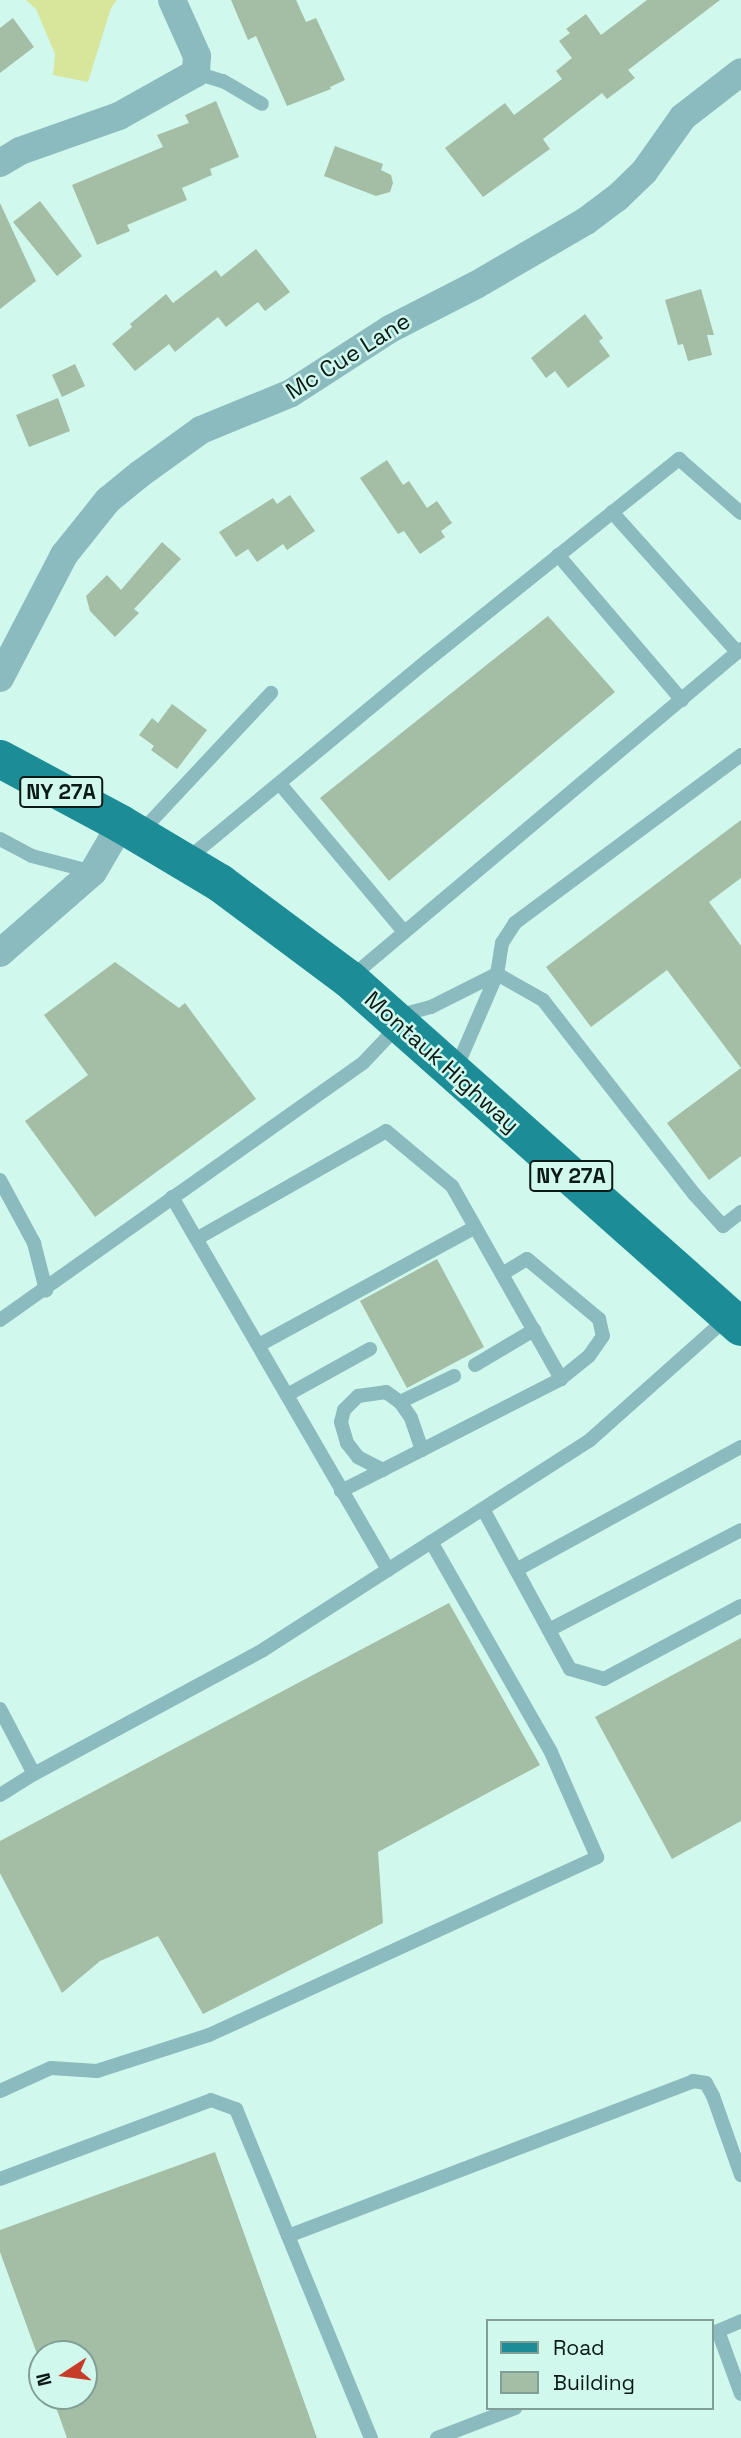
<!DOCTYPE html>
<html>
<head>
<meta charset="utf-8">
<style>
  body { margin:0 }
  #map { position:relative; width:741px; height:2438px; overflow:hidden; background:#d0f8ec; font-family:"Space Grotesk",sans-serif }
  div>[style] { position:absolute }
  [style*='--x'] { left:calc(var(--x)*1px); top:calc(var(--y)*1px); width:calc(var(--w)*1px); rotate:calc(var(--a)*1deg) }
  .green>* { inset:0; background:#d7e69b }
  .building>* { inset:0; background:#a4bda5 }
  .service>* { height:14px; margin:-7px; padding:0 7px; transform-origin:7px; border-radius:7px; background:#8bbabf }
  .minor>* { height:28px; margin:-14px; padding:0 14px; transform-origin:14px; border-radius:14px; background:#8bbabf }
  .primary>* { height:38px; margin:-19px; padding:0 19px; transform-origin:19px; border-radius:19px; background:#1c8d97 }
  span { translate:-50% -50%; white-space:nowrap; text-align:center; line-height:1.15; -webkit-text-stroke:5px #d0f8ec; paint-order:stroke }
  .shield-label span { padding:2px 5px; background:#d0f8ec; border:2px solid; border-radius:5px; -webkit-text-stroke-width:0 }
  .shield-label { font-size:21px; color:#0a1915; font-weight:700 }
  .street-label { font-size:23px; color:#0a1915 }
  .legend { position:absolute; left:486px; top:2319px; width:228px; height:91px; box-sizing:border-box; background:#d0f8ec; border:2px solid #819f96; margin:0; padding:9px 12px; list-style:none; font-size:21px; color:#0a1915 }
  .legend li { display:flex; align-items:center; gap:14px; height:35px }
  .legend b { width:35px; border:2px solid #819f96 }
  .north { position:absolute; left:28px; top:2340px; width:70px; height:70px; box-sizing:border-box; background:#d0f8ec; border:2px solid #819f96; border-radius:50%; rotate:257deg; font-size:19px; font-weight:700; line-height:28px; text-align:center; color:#0a1915 }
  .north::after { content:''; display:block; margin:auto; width:24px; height:32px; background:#c73b29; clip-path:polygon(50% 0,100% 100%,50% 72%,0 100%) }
</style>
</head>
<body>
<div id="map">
  <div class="green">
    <div style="clip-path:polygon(26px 0,117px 0,111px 8px,88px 82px,53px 75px,55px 54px,36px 9px)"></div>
  </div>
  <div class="building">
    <div style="clip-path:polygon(231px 0,296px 0,306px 22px,316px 18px,345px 80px,330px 87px,331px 89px,287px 106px,256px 36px,248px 40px)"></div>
    <div style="clip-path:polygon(647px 0,720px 0,628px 70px,635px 78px,607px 99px,602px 93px,543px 139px,550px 149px,483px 197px,445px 148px,505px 103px,514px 115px,562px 79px,556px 71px,572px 58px,559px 41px,570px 33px,566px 29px,586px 14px,601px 35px)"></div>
    <div style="clip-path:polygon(13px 18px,34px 47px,0 73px,0 28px)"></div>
    <div style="clip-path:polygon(216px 101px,239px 157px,210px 169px,212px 175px,182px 188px,187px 200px,127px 225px,130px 231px,97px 245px,72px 185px,163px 147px,157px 135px,189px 123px,185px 115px)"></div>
    <div style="clip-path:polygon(335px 146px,383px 164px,381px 170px,391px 175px,393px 183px,390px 192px,376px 196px,324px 176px)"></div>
    <div style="clip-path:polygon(40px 201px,82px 256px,57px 276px,13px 222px)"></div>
    <div style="clip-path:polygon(0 203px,36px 281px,0 309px)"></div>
    <div style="clip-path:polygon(256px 249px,290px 292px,265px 311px,258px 302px,226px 327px,218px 317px,175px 352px,169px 344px,135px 371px,112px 344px,132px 327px,130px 324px,166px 294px,173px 303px,216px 270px,221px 277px)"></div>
    <div style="clip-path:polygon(701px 289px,714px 335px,707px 335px,712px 355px,688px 361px,683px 344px,678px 345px,665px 300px)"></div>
    <div style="clip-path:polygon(585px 314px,603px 338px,599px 341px,610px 356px,568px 388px,555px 371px,546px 378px,531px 358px)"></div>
    <div style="clip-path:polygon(75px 364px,85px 386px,62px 397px,52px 375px)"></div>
    <div style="clip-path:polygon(58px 398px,70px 431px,29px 447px,16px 415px)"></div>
    <div style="clip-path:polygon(387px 460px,403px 485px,409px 481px,427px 508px,437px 501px,452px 523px,441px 531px,445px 537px,420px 554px,404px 531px,398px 534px,360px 478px)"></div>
    <div style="clip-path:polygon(290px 495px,315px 531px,287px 550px,283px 544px,257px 562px,248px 549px,236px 557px,219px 532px,273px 498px,277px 504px)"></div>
    <div style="clip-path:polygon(162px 542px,181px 559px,134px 609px,139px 613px,115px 637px,90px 611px,86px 596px,107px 575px,121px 590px)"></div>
    <div style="clip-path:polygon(548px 616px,615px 692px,389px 881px,320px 798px)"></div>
    <div style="clip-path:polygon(172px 704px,207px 730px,177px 769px,151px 750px,154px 746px,139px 735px,152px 718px,158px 723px)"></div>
    <div style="clip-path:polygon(741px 820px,741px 878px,709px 902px,741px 946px,741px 1156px,709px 1180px,667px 1123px,741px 1068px,667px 970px,591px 1027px,546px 967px)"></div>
    <div style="clip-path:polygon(115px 962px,179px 1008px,185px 1003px,256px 1099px,95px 1217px,25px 1121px,88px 1075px,44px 1015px)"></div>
    <div style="clip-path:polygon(437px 1259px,484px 1347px,407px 1388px,360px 1301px)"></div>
    <div style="clip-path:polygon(449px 1603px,540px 1765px,378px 1852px,383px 1923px,203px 2014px,158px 1936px,100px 1961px,62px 1993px,0 1873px,0 1841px)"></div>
    <div style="clip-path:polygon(741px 1638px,741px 1821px,672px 1859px,595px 1717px)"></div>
    <div style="clip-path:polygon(215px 2152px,317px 2438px,67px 2438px,52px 2396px,84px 2396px,84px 2354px,37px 2354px,0 2252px,0 2230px)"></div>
  </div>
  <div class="service">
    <div style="--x:196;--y:73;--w:28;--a:17"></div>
    <div style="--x:223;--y:81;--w:45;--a:30.5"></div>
    <div style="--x:612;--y:512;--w:188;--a:48.2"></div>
    <div style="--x:558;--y:555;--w:191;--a:49.5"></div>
    <div style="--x:741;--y:755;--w:282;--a:143.4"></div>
    <div style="--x:515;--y:923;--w:24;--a:123"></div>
    <div style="--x:502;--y:943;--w:31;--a:99"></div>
    <div style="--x:497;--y:974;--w:53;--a:29.5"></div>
    <div style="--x:543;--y:1000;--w:247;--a:52.1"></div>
    <div style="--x:695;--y:1195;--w:42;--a:47.9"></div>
    <div style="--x:723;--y:1226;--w:23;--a:-38"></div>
    <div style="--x:280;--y:784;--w:193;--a:50"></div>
    <div style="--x:140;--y:833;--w:192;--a:-46.9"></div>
    <div style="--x:0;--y:839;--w:36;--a:28"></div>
    <div style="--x:32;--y:856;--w:63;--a:14.7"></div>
    <div style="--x:185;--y:861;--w:315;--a:-39.6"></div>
    <div style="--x:428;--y:660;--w:322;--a:-38.7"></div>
    <div style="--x:679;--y:459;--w:82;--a:41.1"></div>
    <div style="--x:350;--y:978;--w:511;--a:-40.08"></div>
    <div style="--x:397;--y:1016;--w:35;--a:-15"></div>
    <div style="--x:431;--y:1007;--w:74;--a:-26.6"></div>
    <div style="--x:497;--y:974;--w:106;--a:113.4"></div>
    <div style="--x:0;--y:1180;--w:72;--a:61.6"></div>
    <div style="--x:34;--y:1243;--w:49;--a:75.7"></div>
    <div style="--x:172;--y:1197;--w:431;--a:59.9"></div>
    <div style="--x:198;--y:1238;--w:216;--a:-29.6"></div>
    <div style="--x:386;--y:1131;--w:86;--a:39.8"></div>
    <div style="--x:452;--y:1186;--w:222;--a:60.5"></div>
    <div style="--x:561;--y:1379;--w:247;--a:153"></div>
    <div style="--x:502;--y:1274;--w:29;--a:-31"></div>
    <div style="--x:527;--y:1259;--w:94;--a:39.8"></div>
    <div style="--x:599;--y:1319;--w:17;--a:77"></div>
    <div style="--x:603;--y:1336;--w:24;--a:125"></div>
    <div style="--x:589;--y:1356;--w:36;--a:141"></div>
    <div style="--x:0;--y:1320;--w:445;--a:-35.3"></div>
    <div style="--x:363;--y:1063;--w:51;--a:-46.6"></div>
    <div style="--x:259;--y:1345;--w:246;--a:-28.6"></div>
    <div style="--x:475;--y:1365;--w:69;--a:-30.7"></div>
    <div style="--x:287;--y:1395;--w:95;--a:-29"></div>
    <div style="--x:400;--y:1402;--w:60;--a:-25.7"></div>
    <div style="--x:383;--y:1470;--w:28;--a:-153"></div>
    <div style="--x:358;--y:1457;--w:18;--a:-128"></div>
    <div style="--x:347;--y:1443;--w:22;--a:-106"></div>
    <div style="--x:341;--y:1422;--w:12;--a:-76"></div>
    <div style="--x:344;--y:1410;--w:20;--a:-45"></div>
    <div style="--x:358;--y:1396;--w:28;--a:-8"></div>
    <div style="--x:386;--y:1392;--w:17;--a:36"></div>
    <div style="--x:400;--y:1402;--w:19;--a:55"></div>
    <div style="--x:411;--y:1418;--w:34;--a:71"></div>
    <div style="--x:483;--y:1509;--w:182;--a:61.5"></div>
    <div style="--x:570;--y:1669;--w:35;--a:16"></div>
    <div style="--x:604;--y:1679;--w:155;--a:-28.1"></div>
    <div style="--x:516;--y:1570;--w:256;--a:-28.7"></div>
    <div style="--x:549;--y:1630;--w:216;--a:-27.5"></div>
    <div style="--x:0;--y:1709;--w:73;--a:62.4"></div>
    <div style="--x:34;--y:1774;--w:260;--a:-28.4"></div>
    <div style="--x:263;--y:1650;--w:389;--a:-32.7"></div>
    <div style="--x:590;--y:1440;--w:185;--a:-41.7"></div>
    <div style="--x:0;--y:1795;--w:40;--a:-32"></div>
    <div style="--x:0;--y:2091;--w:56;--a:-24.3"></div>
    <div style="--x:51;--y:2068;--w:46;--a:3.7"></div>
    <div style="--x:97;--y:2071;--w:118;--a:-17.8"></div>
    <div style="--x:209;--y:2035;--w:427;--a:-24.6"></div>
    <div style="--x:597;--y:1857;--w:115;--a:-113.7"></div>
    <div style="--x:551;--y:1752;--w:242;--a:-119.7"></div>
    <div style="--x:0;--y:2179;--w:225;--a:-20.5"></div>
    <div style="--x:211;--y:2100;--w:27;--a:20"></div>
    <div style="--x:236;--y:2109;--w:356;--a:67.7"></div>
    <div style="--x:288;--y:2236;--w:434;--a:-20.9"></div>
    <div style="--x:693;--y:2081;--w:13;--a:9"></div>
    <div style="--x:706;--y:2083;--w:15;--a:62"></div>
    <div style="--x:713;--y:2096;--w:84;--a:70.5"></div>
    <div style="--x:718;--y:2331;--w:67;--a:69.9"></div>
    <div style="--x:711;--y:2334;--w:33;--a:-23"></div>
    <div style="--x:437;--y:2438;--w:84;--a:-21"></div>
  </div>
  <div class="minor">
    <div style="--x:0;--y:163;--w:23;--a:-31"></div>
    <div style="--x:20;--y:151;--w:105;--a:-19.5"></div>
    <div style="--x:119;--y:116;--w:88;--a:-29.2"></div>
    <div style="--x:196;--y:73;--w:17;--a:-87"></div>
    <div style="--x:197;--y:56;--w:61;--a:-114.1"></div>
    <div style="--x:0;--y:678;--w:139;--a:-62.5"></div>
    <div style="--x:64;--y:555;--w:70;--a:-51.3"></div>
    <div style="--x:108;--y:500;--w:41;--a:-39.1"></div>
    <div style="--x:140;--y:474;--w:75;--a:-35.8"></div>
    <div style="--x:201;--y:430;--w:97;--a:-22.3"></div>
    <div style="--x:291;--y:393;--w:118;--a:-32.9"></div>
    <div style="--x:390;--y:329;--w:97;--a:-27.1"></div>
    <div style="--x:476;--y:285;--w:127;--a:-30.2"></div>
    <div style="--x:586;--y:221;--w:39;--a:-37"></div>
    <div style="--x:617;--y:198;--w:37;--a:-44"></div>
    <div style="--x:644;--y:172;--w:67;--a:-54.7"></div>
    <div style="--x:683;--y:117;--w:73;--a:-37.8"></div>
    <div style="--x:0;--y:953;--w:123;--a:-41.1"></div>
    <div style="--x:93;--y:872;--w:56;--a:-59.7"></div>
  </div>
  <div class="primary">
    <div style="--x:0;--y:759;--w:137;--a:28.2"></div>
    <div style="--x:121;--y:824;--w:115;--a:30.8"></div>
    <div style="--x:220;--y:883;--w:161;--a:36.7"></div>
    <div style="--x:349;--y:979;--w:524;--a:41.6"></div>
  </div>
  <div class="shield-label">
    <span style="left:61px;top:792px">NY 27A</span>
    <span style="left:571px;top:1176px">NY 27A</span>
  </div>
  <div class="street-label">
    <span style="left:348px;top:356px;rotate:-32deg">Mc Cue Lane</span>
    <span style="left:442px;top:1062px;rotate:42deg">Montauk Highway</span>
  </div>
  <ul class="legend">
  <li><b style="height:9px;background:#1c8d97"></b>Road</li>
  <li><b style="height:19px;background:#a4bda5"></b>Building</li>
  </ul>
  <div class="north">N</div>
</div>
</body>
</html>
